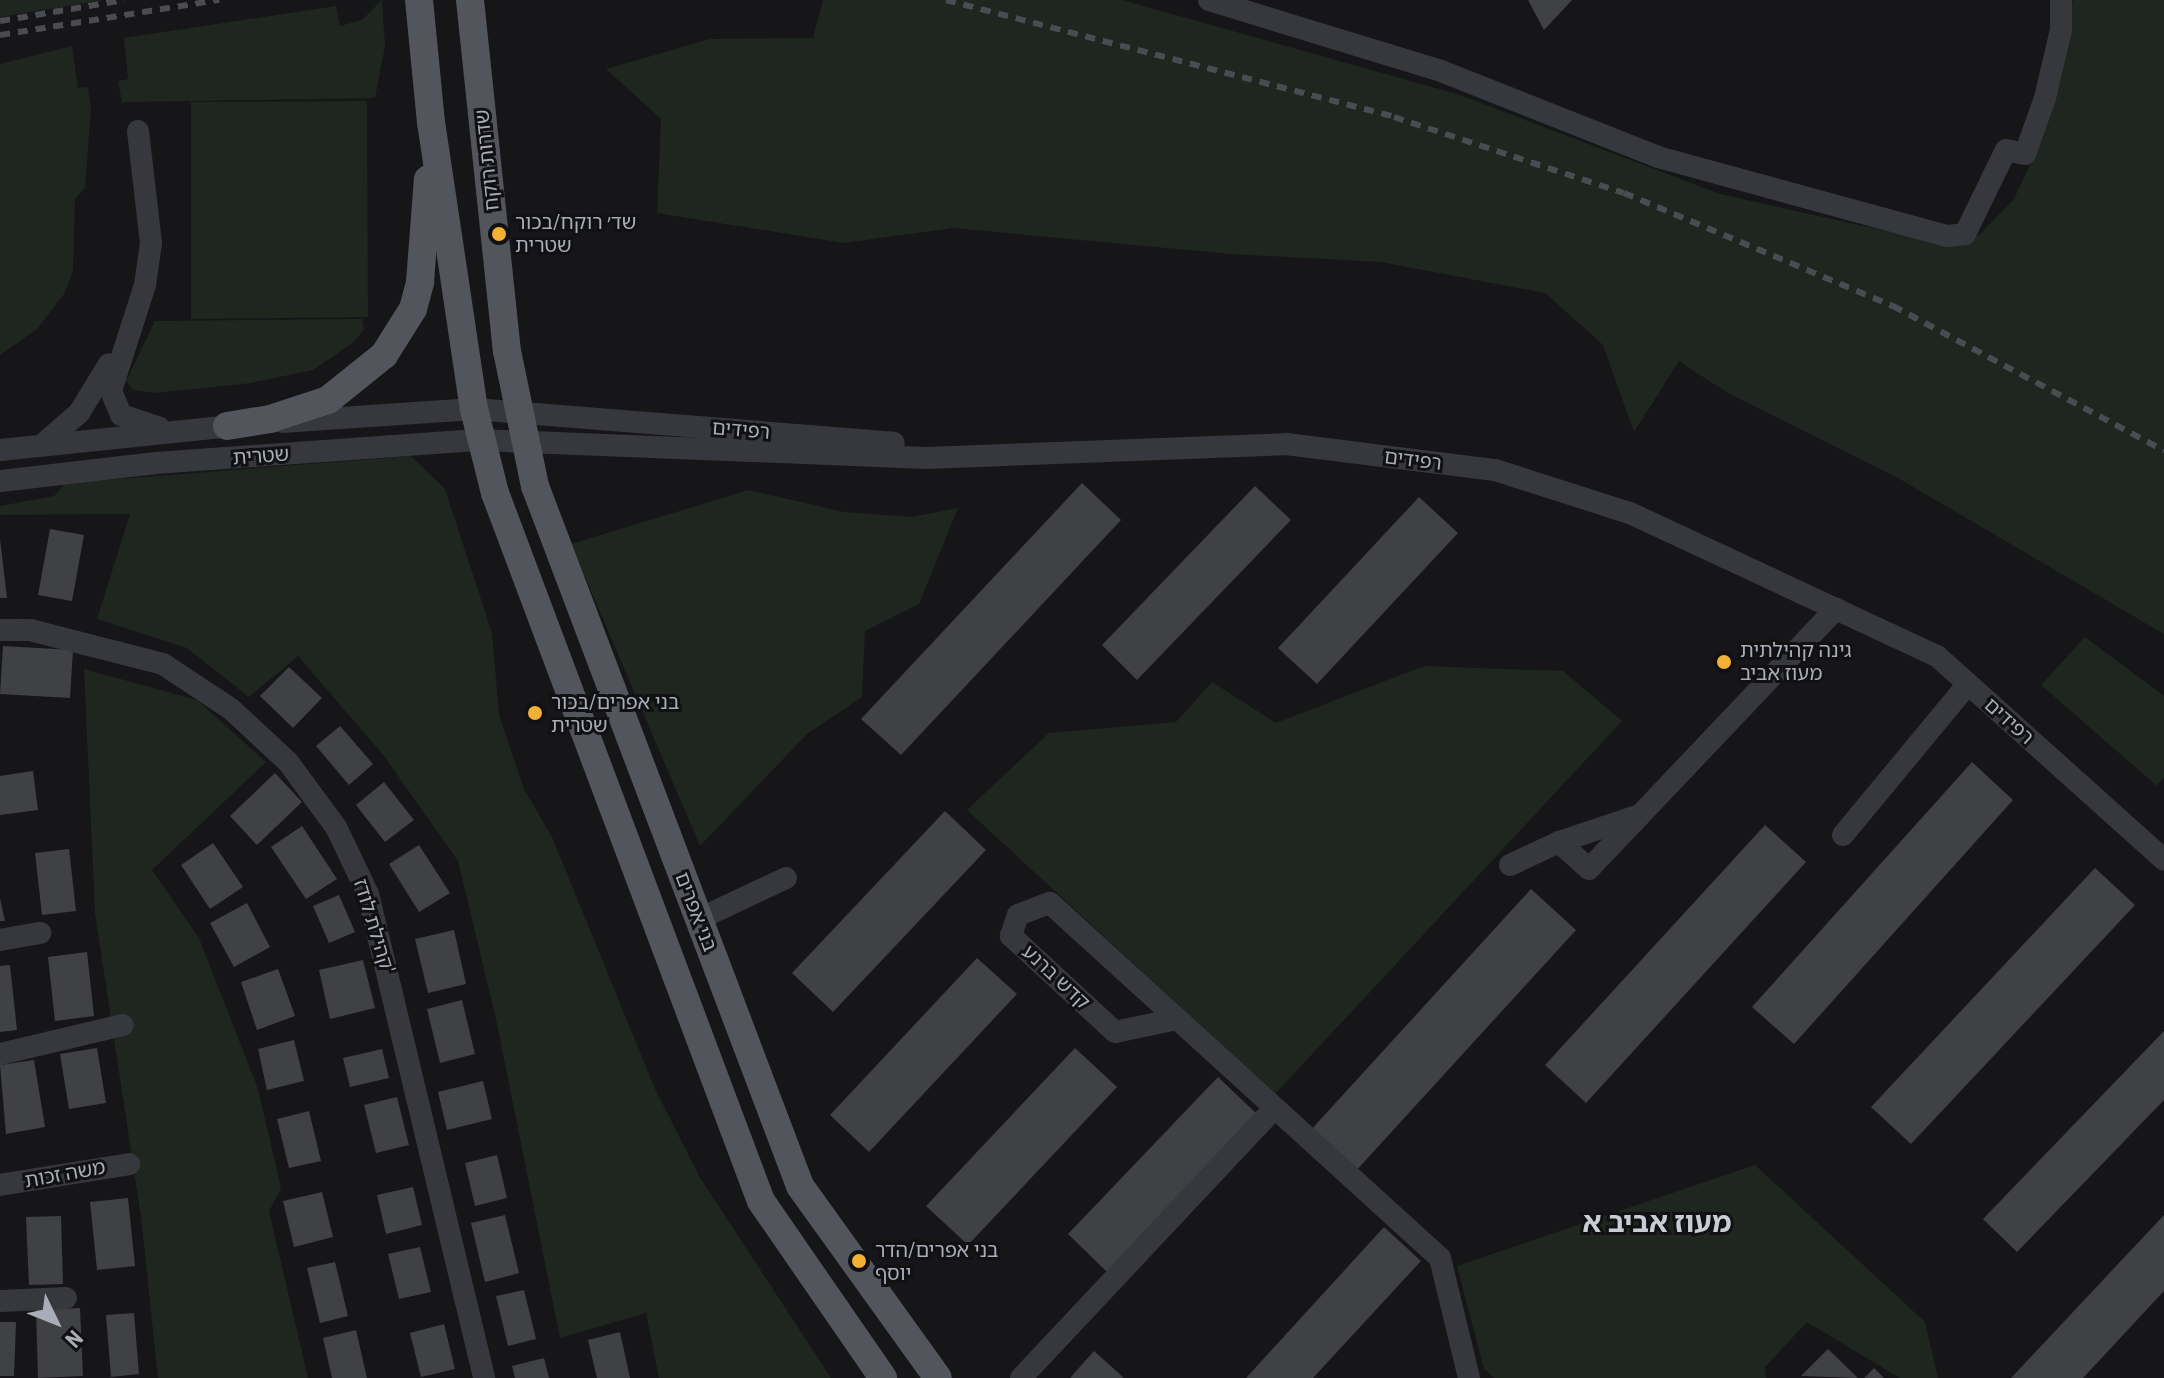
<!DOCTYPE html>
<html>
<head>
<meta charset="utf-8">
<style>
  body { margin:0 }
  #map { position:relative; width:2164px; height:1378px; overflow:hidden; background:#161618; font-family:"Roboto Condensed","Noto Sans Hebrew",sans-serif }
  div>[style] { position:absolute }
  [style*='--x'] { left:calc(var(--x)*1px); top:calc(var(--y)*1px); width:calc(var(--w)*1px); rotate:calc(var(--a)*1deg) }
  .green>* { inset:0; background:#1e261f }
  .building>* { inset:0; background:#404145 }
  .minor>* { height:22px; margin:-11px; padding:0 11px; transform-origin:11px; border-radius:11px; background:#37383d }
  .major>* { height:28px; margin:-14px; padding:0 14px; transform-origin:14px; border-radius:14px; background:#53555c }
  .rail>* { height:6px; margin-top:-3px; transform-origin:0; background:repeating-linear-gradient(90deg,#4a4c52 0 10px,transparent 0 18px) }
  .dots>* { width:22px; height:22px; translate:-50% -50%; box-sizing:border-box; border:4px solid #111113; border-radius:50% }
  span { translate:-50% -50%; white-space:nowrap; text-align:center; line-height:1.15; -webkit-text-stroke:6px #111113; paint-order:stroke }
  .street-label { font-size:20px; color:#a8adb8 }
  .poi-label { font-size:20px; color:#a8adb8 }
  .left { translate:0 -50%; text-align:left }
  .district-label { font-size:28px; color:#c9ccd4; font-weight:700 }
  .north { position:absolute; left:16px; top:1282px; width:80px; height:80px; -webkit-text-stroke:6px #111113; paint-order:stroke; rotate:133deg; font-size:22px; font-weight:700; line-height:32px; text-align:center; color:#a8adb8 }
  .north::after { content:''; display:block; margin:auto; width:28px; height:36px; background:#a8adb8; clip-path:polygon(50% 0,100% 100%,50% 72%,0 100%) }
</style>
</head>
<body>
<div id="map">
  <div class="green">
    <div style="clip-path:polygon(0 0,104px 0,0 17px)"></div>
    <div style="clip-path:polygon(382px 0,385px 46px,375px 98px,122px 102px,118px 81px,128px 79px,124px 38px,336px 6px,340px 26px,362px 20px)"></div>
    <div style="clip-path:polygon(823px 0,1122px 0,1457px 94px,1720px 194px,1949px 245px,1979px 235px,2014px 199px,2034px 156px,2073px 0,2164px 0,2164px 634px,1898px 478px,1726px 392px,1679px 361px,1634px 432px,1603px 345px,1545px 293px,1381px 262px,1231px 254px,953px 228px,844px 243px,657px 213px,661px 119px,606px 69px,710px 39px,813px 38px)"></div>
    <div style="clip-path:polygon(72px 46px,78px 88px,88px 87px,91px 108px,85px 188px,75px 199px,73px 271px,64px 294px,37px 329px,0 355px,0 64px)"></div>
    <div style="clip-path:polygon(367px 101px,368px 317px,191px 319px,191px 102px)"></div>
    <div style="clip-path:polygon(362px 319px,364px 329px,354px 342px,313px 370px,251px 383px,156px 393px,133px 390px,126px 381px,155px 321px)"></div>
    <div style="clip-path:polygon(411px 456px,445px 489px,492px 633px,499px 715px,524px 789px,552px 837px,655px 1089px,699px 1176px,831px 1378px,659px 1378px,646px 1313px,560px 1338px,496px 1019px,458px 861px,384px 756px,298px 656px,249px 697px,187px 648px,97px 619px,130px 514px,0 515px,0 506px,54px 496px,66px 483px)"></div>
    <div style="clip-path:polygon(749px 490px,844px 512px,912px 517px,958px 508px,919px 604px,865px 631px,862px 697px,807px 734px,700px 846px,571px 544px)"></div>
    <div style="clip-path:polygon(2085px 637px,2164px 696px,2164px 777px,2157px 786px,2041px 685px)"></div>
    <div style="clip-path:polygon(1424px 666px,1563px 671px,1622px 721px,1275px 1094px,967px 810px,1049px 733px,1176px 722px,1212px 682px,1276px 723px)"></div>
    <div style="clip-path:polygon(84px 669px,197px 700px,266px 762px,152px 870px,199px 938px,258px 1089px,281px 1188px,269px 1211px,308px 1378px,158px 1378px,141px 1217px,95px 913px)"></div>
    <div style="clip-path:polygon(1755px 1165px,1925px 1322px,1938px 1378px,1900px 1378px,1807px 1322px,1765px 1367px,1766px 1378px,1494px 1378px,1484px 1369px,1457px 1266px)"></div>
  </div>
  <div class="building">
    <div style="clip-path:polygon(1528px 0,1572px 0,1544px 30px)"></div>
    <div style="clip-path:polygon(1082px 483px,1121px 520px,901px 755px,861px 719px)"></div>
    <div style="clip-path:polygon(1255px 486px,1291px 520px,1137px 680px,1102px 645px)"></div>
    <div style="clip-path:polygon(1419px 497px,1458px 533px,1317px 684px,1278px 648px)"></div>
    <div style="clip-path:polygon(50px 529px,84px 535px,72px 601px,38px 595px)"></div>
    <div style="clip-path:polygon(0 539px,7px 598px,0 598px)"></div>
    <div style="clip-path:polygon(3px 646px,73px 650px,70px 698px,0 694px)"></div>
    <div style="clip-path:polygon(289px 667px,322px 698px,293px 728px,260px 696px)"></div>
    <div style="clip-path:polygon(340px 726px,373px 764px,349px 785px,316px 746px)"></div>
    <div style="clip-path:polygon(1972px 762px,2013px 800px,1794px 1044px,1752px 1007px)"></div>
    <div style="clip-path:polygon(33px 771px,38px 810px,0 815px,0 776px)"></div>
    <div style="clip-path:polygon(275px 773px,302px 802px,257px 845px,230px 816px)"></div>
    <div style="clip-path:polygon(384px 782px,414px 820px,385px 842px,356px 805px)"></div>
    <div style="clip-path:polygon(945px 811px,986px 850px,833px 1012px,792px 973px)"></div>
    <div style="clip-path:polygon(1765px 825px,1806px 862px,1586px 1103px,1545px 1065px)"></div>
    <div style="clip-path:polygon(302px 826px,337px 879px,306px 899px,271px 847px)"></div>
    <div style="clip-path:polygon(213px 843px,243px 887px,210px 909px,181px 865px)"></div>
    <div style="clip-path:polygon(419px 845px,450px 893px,419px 912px,389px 864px)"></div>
    <div style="clip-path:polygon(69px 849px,76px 911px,42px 915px,35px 853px)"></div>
    <div style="clip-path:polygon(2095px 868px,2135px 905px,1911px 1144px,1871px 1107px)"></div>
    <div style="clip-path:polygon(1531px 889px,1576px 930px,1354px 1173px,1309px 1132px)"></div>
    <div style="clip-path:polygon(339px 895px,355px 932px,329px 943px,313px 906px)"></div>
    <div style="clip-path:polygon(0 898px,5px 921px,0 921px)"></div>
    <div style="clip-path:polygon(247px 903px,270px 947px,234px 967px,210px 923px)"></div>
    <div style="clip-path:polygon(454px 930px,466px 984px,428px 993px,415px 939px)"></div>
    <div style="clip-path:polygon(87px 952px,94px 1016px,55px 1021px,48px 957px)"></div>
    <div style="clip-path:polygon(977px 958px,1017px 994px,869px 1152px,830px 1115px)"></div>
    <div style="clip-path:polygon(363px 960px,375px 1008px,330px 1019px,319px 970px)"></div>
    <div style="clip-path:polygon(10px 965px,17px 1030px,0 1032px,0 966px)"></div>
    <div style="clip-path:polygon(278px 969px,295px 1016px,257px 1030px,241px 982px)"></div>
    <div style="clip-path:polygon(462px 1000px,475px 1054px,440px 1063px,427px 1009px)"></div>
    <div style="clip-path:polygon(2164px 1031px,2164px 1100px,2017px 1252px,1983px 1219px)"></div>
    <div style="clip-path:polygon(294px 1040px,304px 1081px,267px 1090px,258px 1049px)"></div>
    <div style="clip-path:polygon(97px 1048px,106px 1103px,69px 1109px,60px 1054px)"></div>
    <div style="clip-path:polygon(1075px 1048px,1117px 1087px,968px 1245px,926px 1206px)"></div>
    <div style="clip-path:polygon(382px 1049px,389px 1078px,350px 1087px,343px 1058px)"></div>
    <div style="clip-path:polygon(34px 1060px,45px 1127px,6px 1134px,0 1065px)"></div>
    <div style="clip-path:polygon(1218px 1077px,1258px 1115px,1107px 1272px,1068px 1234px)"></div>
    <div style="clip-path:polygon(483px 1081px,492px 1119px,447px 1130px,438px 1092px)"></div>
    <div style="clip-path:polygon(397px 1097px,409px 1145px,376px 1153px,364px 1105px)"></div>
    <div style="clip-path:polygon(309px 1111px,321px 1161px,289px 1168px,277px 1119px)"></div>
    <div style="clip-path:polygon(497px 1155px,507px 1198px,475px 1206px,465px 1163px)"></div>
    <div style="clip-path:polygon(413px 1187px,422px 1225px,386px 1234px,377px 1195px)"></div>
    <div style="clip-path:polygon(322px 1192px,333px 1237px,294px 1247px,283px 1201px)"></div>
    <div style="clip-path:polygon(128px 1198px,135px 1266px,97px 1270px,90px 1202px)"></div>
    <div style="clip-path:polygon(505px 1215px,519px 1273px,485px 1282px,471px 1223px)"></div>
    <div style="clip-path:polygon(2164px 1215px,2164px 1291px,2083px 1378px,2011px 1378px)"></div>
    <div style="clip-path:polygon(61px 1216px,63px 1284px,29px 1285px,26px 1217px)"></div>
    <div style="clip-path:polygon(1384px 1227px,1421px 1261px,1313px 1378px,1246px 1378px)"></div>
    <div style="clip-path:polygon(420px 1247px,431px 1292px,399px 1299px,388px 1254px)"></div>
    <div style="clip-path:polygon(335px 1262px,348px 1316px,320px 1323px,307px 1268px)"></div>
    <div style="clip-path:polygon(524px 1290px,536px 1339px,508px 1346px,496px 1296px)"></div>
    <div style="clip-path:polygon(80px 1308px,83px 1376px,38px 1378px,36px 1310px)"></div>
    <div style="clip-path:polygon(134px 1313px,139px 1374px,111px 1377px,106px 1315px)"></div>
    <div style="clip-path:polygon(0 1322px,16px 1322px,14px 1376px,0 1376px)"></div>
    <div style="clip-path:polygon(444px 1324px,455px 1369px,421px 1377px,410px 1333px)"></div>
    <div style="clip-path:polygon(356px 1330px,367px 1378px,332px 1378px,323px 1338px)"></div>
    <div style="clip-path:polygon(620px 1332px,630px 1378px,597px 1378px,588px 1340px)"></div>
    <div style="clip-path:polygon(1828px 1349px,1858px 1378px,1801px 1376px)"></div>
    <div style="clip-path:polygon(1094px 1351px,1124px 1378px,1070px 1378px)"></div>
    <div style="clip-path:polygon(544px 1358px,549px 1378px,515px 1378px,512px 1366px)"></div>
    <div style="clip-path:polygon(1874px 1368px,1884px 1378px,1864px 1378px)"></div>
  </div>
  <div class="minor">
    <div style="--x:1209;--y:0;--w:243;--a:17"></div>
    <div style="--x:1441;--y:71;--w:233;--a:21.6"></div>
    <div style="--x:1658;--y:157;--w:300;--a:15.3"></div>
    <div style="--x:1947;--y:236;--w:18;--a:-6"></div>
    <div style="--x:1965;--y:234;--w:93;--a:-64"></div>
    <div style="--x:2006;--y:150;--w:19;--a:12"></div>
    <div style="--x:2025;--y:154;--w:59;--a:-70.3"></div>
    <div style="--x:2045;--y:98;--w:70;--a:-76.8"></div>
    <div style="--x:2061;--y:30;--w:30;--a:-90"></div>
    <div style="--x:138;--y:131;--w:113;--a:83.4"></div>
    <div style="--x:151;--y:243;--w:42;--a:98.1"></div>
    <div style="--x:145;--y:285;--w:111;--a:107.8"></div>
    <div style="--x:111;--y:391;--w:26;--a:67"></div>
    <div style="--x:121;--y:415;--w:40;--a:18"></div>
    <div style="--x:282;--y:422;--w:192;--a:-3.9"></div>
    <div style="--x:474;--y:409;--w:421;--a:4.6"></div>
    <div style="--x:43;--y:444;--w:48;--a:-40.7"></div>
    <div style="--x:79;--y:413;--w:57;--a:-58.5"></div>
    <div style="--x:0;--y:450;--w:245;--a:-5.9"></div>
    <div style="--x:0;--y:481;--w:157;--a:-6.6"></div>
    <div style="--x:156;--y:463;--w:325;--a:-4.1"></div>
    <div style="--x:480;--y:440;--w:446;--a:2.3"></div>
    <div style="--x:926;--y:458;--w:360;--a:-2.2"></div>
    <div style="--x:1286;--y:444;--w:211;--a:7.1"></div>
    <div style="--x:1495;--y:470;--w:142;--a:17.7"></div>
    <div style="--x:1630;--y:513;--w:339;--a:25"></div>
    <div style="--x:1937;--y:656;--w:305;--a:41.9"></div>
    <div style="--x:0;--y:630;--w:30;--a:0"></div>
    <div style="--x:30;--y:630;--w:137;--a:14.3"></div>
    <div style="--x:163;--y:664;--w:82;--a:33.5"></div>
    <div style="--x:231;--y:709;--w:78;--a:42.9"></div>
    <div style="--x:288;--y:762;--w:81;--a:53.6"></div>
    <div style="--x:336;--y:827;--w:74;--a:64.5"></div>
    <div style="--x:368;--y:894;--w:498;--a:76.5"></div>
    <div style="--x:1640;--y:815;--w:85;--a:161.6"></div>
    <div style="--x:1559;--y:842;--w:40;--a:42"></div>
    <div style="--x:1589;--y:869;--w:359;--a:-46.5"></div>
    <div style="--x:1843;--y:835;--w:196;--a:-50.4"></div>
    <div style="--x:1510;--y:865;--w:54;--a:-25.1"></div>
    <div style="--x:699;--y:919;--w:96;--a:-25.2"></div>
    <div style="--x:0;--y:940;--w:41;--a:-9.9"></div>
    <div style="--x:1177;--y:1019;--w:63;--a:168.2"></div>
    <div style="--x:1115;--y:1032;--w:142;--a:-137.3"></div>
    <div style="--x:1011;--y:936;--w:22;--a:-72"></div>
    <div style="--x:1018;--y:915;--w:34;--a:-21"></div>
    <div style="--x:1050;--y:903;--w:527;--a:42.31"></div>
    <div style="--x:1440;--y:1258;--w:123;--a:76.4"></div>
    <div style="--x:0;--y:1054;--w:126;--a:-13.3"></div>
    <div style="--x:0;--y:1185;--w:131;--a:-9.2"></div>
    <div style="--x:0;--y:1301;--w:66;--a:-2.6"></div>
    <div style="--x:1021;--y:1378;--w:369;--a:-46.8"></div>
  </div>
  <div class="major">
    <div style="--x:419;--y:0;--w:123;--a:84.4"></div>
    <div style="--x:431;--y:122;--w:290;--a:81.5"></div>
    <div style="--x:474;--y:409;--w:87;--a:76"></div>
    <div style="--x:495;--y:493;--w:756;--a:69.41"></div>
    <div style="--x:761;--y:1201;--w:215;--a:55.4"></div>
    <div style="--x:470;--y:0;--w:353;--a:84"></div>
    <div style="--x:507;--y:351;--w:138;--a:78.3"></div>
    <div style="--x:535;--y:486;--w:748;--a:69.26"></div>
    <div style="--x:800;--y:1186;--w:236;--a:54.3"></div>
    <div style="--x:227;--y:426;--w:44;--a:-9.2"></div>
    <div style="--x:270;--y:419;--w:61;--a:-18.1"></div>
    <div style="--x:328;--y:400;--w:72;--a:-38.8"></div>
    <div style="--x:384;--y:355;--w:54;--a:-57.8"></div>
    <div style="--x:413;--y:309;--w:28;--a:-75"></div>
    <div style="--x:420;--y:282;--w:103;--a:-85.6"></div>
  </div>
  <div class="rail">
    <div style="--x:946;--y:0;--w:463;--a:14.6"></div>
    <div style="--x:1394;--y:117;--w:242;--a:18.3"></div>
    <div style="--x:1624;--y:193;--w:292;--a:22.8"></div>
    <div style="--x:1893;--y:306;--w:307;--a:28.1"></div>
    <div style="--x:0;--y:21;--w:126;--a:-9.6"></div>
    <div style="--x:0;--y:35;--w:222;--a:-9.1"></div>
  </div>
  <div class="dots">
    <div style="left:499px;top:234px;background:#f2b134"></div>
    <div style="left:1724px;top:662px;background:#f2b134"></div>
    <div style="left:535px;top:713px;background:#f2b134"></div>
    <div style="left:859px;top:1261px;background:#f2b134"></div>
  </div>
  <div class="street-label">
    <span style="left:487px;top:160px;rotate:-96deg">שדרות רוקח</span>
    <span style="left:741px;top:430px;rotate:5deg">רפידים</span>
    <span style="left:261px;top:456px;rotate:-4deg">שטרית</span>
    <span style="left:1413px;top:460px;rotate:7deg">רפידים</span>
    <span style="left:2009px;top:721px;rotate:42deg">רפידים</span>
    <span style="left:696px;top:912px;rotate:69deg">בני אפרים</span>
    <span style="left:374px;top:926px;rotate:73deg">קהילת לודז'</span>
    <span style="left:1056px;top:977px;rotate:43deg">קדש ברנע</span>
    <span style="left:65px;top:1174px;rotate:-10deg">משה זכות</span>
  </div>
  <div class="poi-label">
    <span class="left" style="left:515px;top:234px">שד׳ רוקח/בכור<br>שטרית</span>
    <span class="left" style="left:1740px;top:662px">גינה קהילתית<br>מעוז אביב</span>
    <span class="left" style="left:551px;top:714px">בני אפרים/בכור<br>שטרית</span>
    <span class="left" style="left:875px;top:1262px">בני אפרים/הדר<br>יוסף</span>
  </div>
  <div class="district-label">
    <span style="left:1657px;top:1223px">מעוז אביב א</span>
  </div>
  <div class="north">N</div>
</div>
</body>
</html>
